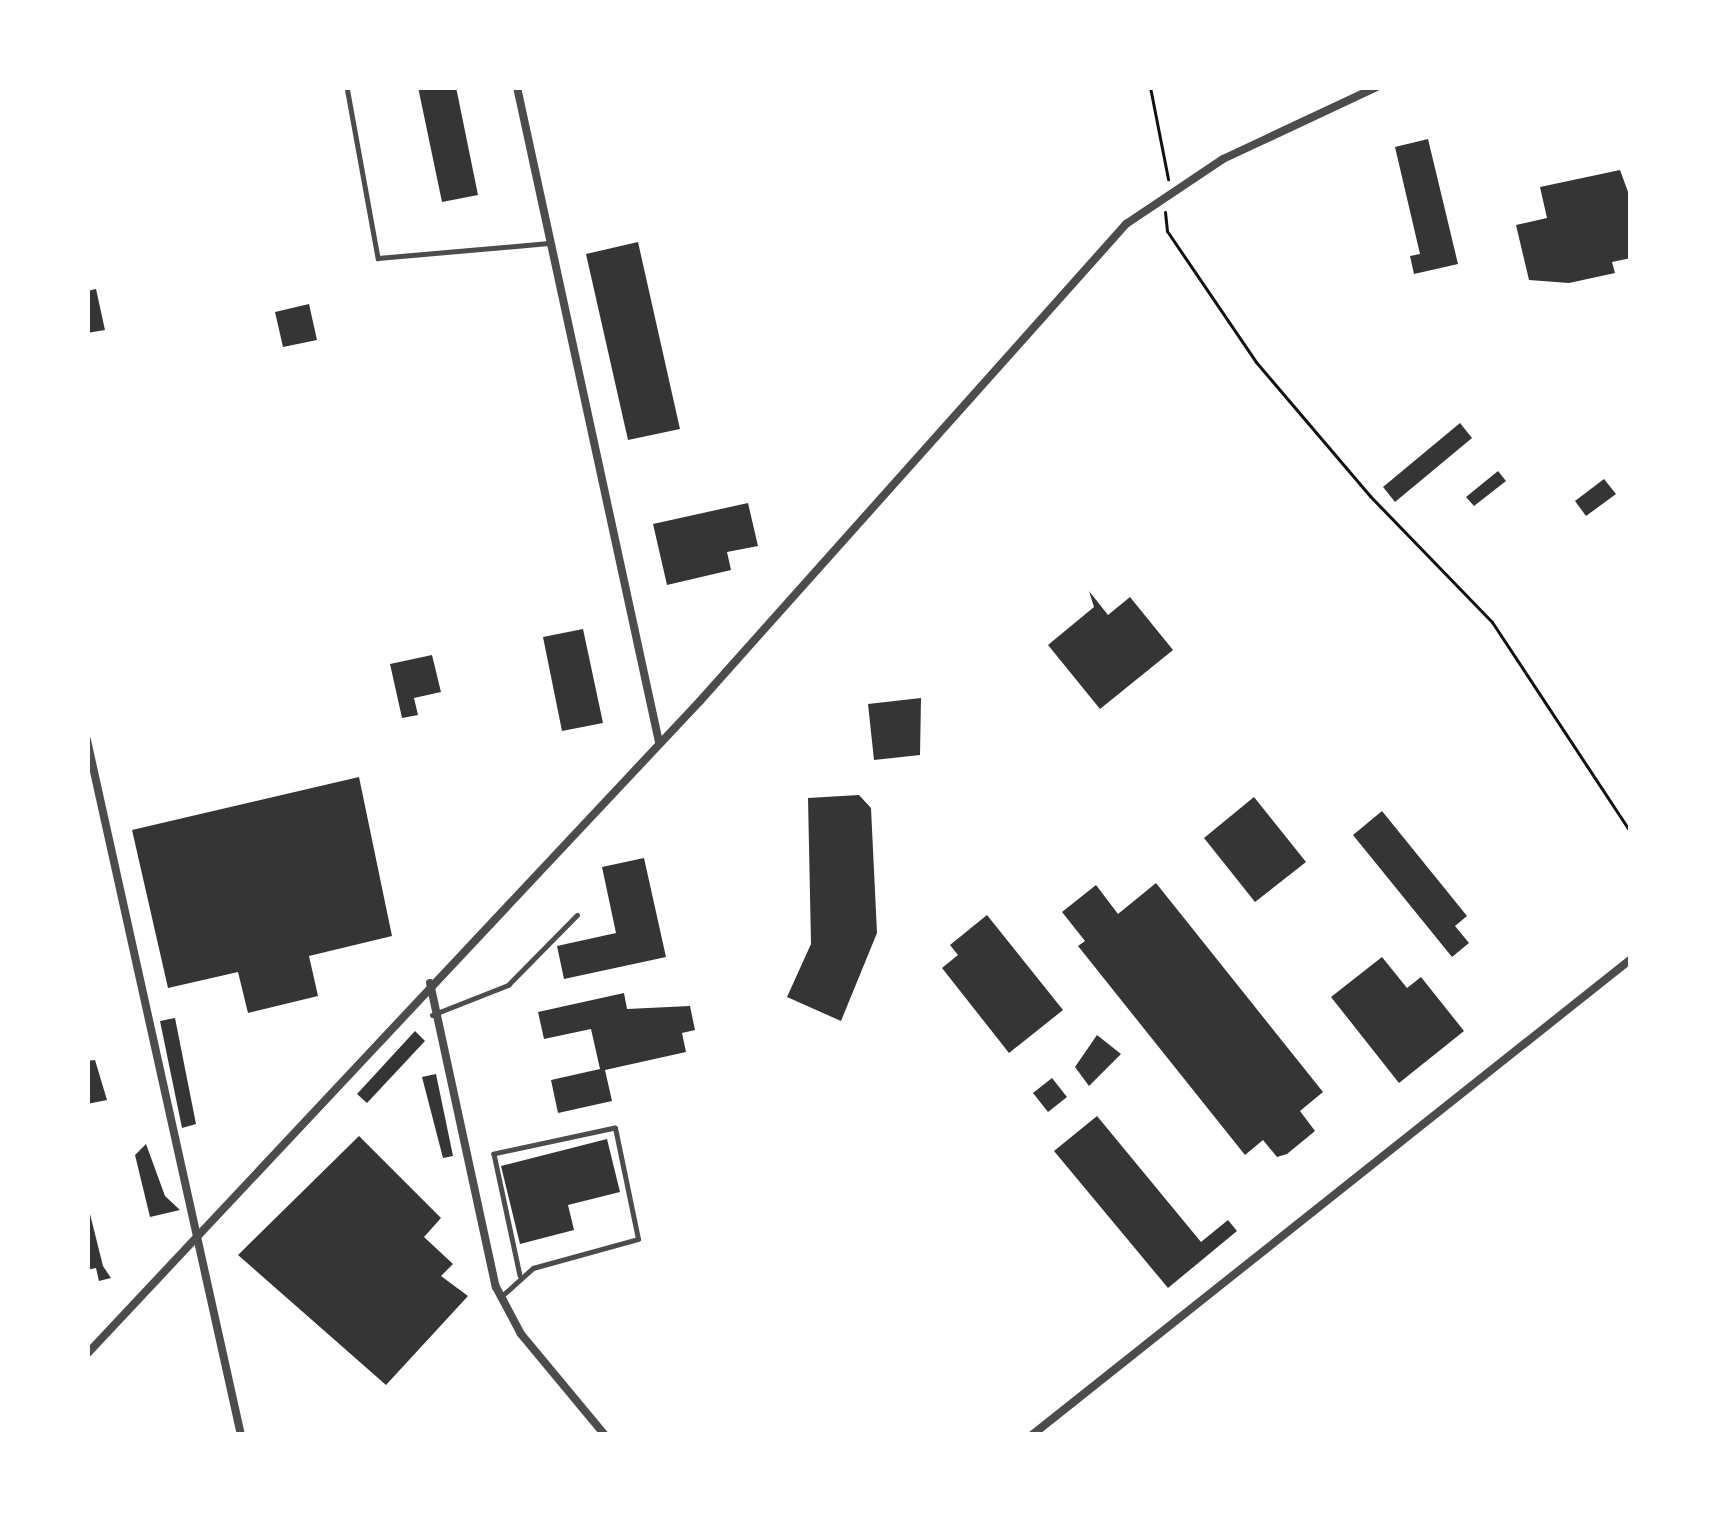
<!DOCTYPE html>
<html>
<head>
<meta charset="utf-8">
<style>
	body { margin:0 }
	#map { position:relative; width:1718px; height:1522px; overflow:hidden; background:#fff; font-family:Montserrat,sans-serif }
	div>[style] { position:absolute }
	.building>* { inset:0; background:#353535 }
	.path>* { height:3px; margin:-1.5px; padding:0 1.5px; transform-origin:1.5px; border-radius:1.5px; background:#111 }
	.service>* { height:4.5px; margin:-2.25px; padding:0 2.25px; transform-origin:2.25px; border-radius:2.25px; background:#4c4c4c }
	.minor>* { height:8px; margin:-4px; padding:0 4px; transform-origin:4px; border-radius:4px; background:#4c4c4c }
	span { translate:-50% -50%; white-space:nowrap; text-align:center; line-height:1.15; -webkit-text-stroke:10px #fff; paint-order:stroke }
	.frame { position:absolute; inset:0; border:90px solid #fff; pointer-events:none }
</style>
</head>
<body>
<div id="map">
	<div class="building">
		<div style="clip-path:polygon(418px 87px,456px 87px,478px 195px,442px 202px)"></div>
		<div style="clip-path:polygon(1428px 139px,1458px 264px,1414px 274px,1410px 256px,1420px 254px,1395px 147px)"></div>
		<div style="clip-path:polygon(1620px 170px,1631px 200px,1631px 258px,1612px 262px,1615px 273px,1569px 283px,1529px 280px,1516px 225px,1547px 218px,1540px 187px)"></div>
		<div style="clip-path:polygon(638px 242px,680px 429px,628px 440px,586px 254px)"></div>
		<div style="clip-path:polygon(96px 289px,105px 330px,87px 333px,87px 291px)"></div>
		<div style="clip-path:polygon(309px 304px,317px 340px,283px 347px,275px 312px)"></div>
		<div style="clip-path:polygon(1460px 423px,1472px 438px,1395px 502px,1383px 487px)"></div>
		<div style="clip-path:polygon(1498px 471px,1506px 481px,1474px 506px,1466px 497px)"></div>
		<div style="clip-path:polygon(1604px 479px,1616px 494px,1586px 516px,1575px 501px)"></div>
		<div style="clip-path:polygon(748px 503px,758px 546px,727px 552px,731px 570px,667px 585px,653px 524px)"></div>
		<div style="clip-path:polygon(1089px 591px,1108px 615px,1130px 597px,1173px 650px,1100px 709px,1048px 645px,1094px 607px)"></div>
		<div style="clip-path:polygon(583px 629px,603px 723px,562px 731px,543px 637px)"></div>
		<div style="clip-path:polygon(432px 655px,441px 692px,414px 698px,418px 715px,402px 718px,390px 664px)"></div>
		<div style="clip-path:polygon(921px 698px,920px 755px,874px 760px,868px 704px)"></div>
		<div style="clip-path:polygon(359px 777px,392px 936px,309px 956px,318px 996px,248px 1013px,238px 972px,168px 988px,132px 830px)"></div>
		<div style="clip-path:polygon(1254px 797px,1306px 862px,1255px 902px,1204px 838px)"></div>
		<div style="clip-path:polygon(808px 798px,859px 795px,871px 808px,877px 933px,841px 1021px,787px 997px,811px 944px)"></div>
		<div style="clip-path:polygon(1382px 811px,1467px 916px,1455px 926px,1469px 943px,1452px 957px,1353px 835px)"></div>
		<div style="clip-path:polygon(644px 858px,666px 957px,564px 979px,557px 946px,616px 933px,602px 867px)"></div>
		<div style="clip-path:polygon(1156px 883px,1323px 1092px,1300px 1111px,1315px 1131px,1287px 1154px,1277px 1157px,1263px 1140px,1245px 1155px,1078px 946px,1085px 941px,1062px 912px,1096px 885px,1118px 914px)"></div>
		<div style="clip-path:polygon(987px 915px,1063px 1010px,1009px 1053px,942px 968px,958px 955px,950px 945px)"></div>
		<div style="clip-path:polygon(1382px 957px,1407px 988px,1421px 977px,1464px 1031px,1399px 1083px,1331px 997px)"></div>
		<div style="clip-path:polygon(624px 993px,627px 1009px,690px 1006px,695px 1030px,682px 1033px,686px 1052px,605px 1070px,612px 1101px,558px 1113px,551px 1080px,600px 1069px,591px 1029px,544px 1039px,538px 1012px)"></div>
		<div style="clip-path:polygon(175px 1018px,196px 1124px,182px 1128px,160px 1021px)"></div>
		<div style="clip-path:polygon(415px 1031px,425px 1041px,367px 1103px,357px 1094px)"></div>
		<div style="clip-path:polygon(1097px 1035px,1121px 1054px,1089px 1086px,1075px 1067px)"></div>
		<div style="clip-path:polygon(95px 1060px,107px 1100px,87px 1104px,87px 1061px)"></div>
		<div style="clip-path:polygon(436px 1074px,453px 1156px,443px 1158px,422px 1077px)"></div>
		<div style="clip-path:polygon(1052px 1078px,1067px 1097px,1048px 1112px,1033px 1093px)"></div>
		<div style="clip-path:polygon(1097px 1116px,1201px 1242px,1228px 1220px,1237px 1231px,1168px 1288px,1054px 1151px)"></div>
		<div style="clip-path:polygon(359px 1136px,441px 1218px,424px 1237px,453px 1264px,441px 1276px,468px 1296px,386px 1385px,238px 1255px)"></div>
		<div style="clip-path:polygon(607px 1139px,620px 1192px,568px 1205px,574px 1230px,520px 1244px,501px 1166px)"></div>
		<div style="clip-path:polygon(146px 1144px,165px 1196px,180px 1210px,150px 1217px,135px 1155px)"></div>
		<div style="clip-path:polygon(87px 1202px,103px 1266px,111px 1278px,99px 1281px,96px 1268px,87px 1270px)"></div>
	</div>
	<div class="path">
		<div style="left:1150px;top:87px;width:94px;rotate:78.9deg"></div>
		<div style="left:1165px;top:212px;width:19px;rotate:84deg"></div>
		<div style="left:1167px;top:231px;width:158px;rotate:55.8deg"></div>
		<div style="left:1256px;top:362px;width:176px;rotate:49.6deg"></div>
		<div style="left:1370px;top:496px;width:175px;rotate:45.9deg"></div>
		<div style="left:1492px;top:622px;width:253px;rotate:56.6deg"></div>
	</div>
	<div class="service">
		<div style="left:347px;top:87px;width:174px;rotate:79.7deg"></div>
		<div style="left:378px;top:258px;width:171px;rotate:-5deg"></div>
		<div style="left:432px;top:1015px;width:82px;rotate:-21.5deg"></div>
		<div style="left:508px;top:985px;width:98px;rotate:-45.4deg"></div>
		<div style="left:503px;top:1295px;width:40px;rotate:-42deg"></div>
		<div style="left:533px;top:1268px;width:109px;rotate:-15.4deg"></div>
		<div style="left:638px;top:1239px;width:113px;rotate:-101.7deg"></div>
		<div style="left:615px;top:1128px;width:124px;rotate:167.9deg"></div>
		<div style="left:494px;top:1154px;width:124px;rotate:77.9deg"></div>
	</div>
	<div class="minor">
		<div style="left:517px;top:87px;width:670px;rotate:77.77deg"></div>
		<div style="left:87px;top:740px;width:712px;rotate:77.51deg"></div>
		<div style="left:430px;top:983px;width:311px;rotate:77.8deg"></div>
		<div style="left:496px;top:1287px;width:53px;rotate:62deg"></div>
		<div style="left:521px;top:1334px;width:131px;rotate:50.3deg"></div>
		<div style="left:87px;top:1354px;width:896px;rotate:-46.81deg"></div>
		<div style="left:700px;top:701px;width:640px;rotate:-48.23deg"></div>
		<div style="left:1126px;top:224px;width:117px;rotate:-33.8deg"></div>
		<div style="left:1223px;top:159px;width:170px;rotate:-25.1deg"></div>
		<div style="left:1032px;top:1435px;width:765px;rotate:-38.47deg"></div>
	</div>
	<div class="frame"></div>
</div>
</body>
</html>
